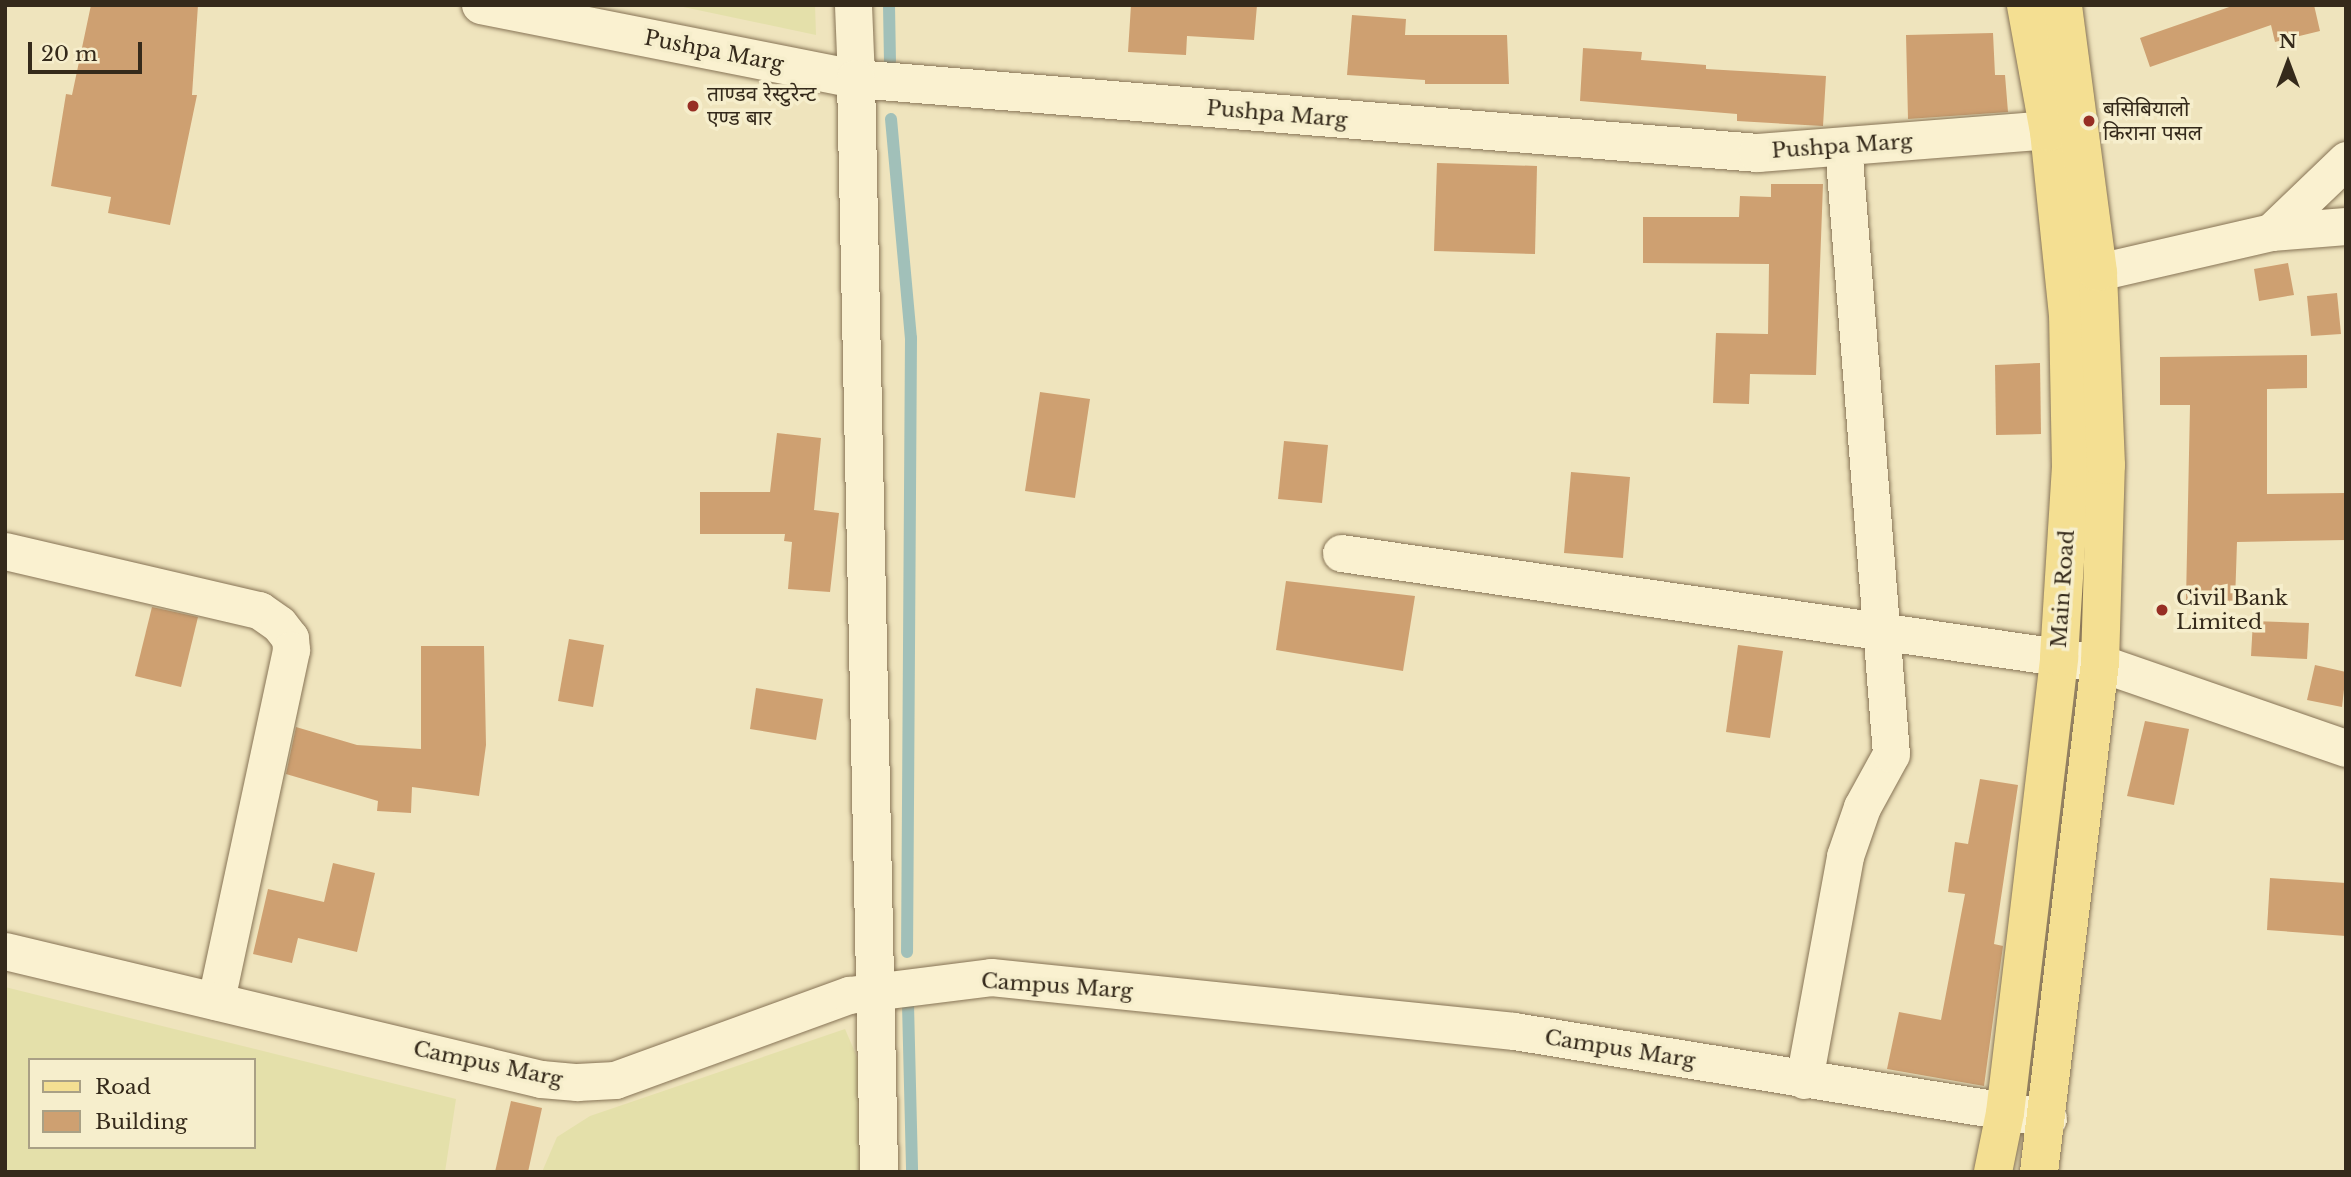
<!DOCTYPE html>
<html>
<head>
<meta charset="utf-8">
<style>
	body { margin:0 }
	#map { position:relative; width:2351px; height:1177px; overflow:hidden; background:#efe4bd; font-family:"Libre Baskerville","Noto Sans Devanagari",serif }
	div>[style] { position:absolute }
	.farmland>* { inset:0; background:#e4e0aa }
	.stream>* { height:12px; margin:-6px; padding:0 6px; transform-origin:6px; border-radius:6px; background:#a1c0b9 }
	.building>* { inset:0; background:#cea071 }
	.roads { filter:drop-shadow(0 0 2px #877456) drop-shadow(0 0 2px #877456) }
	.street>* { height:37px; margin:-18.5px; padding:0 18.5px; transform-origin:18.5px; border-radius:18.5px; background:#faf1d0 }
	.secondary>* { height:38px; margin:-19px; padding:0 19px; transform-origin:19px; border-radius:19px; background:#faf1d0 }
	.primary>* { height:38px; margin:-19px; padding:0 19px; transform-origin:19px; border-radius:19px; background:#f4df92 }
	.dots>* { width:19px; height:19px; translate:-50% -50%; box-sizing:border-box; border:4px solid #f6eecc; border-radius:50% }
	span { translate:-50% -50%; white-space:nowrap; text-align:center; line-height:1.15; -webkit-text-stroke:7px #f6eecc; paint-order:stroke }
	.street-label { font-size:21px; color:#352a1b }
	.poi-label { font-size:21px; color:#352a1b }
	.left { translate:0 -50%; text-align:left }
	.frame { position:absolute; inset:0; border:7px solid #352a1b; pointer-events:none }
	.legend { position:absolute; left:28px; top:1058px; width:228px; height:91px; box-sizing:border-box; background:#f6eecc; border:2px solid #a9a085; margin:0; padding:9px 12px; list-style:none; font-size:21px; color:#352a1b }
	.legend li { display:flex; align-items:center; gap:14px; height:35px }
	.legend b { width:35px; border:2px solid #a9a085 }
	.north { position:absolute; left:2253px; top:28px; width:70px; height:70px; -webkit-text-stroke:5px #f6eecc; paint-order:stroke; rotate:0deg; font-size:19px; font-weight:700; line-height:28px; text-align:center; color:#352a1b }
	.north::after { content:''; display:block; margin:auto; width:24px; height:32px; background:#352a1b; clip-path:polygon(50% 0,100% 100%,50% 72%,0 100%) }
	.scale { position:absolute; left:28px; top:42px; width:114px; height:32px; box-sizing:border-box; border:4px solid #352a1b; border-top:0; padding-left:9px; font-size:21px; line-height:24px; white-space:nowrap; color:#352a1b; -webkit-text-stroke:5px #f6eecc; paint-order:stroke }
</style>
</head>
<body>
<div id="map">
	<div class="farmland">
		<div style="clip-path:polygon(674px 5px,815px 5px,816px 35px)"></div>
		<div style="clip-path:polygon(evenodd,5px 987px,456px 1099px,445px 1172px,5px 1172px,5px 987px,30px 1060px,254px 1060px,254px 1147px,30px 1147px,30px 1060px)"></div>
		<div style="clip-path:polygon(845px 1029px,860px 1064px,861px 1172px,542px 1172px,557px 1137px,590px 1116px)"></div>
	</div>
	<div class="stream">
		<div style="left:889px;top:5px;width:56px;rotate:89deg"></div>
		<div style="left:891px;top:119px;width:220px;rotate:84.8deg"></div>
		<div style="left:911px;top:338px;width:614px;rotate:90.37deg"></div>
		<div style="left:908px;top:1004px;width:168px;rotate:88.6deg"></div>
	</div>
	<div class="building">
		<div style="clip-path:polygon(91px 5px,198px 5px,192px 95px,197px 95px,170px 225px,108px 213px,111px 197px,51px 186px,66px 94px,72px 95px)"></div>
		<div style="clip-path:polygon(1131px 5px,1257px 5px,1254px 40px,1187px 36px,1186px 55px,1128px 52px)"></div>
		<div style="clip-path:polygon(2235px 5px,2314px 5px,2320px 31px,2275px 42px,2271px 25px,2150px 67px,2140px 38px)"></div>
		<div style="clip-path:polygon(1352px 15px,1406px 19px,1405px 35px,1507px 35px,1509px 84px,1425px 84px,1425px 80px,1347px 75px)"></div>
		<div style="clip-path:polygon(1993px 33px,1995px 75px,2005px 75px,2008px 112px,1908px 119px,1906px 35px)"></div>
		<div style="clip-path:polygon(1583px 48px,1642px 52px,1641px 60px,1706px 65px,1706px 69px,1826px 76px,1823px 126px,1737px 121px,1737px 114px,1580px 101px)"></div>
		<div style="clip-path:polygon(1437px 163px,1537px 166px,1535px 254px,1434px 251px)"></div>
		<div style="clip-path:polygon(1771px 184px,1823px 184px,1816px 375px,1750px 374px,1749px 404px,1713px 403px,1716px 333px,1768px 334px,1769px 264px,1643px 263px,1643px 217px,1739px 217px,1740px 196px,1771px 197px)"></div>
		<div style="clip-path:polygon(2288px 263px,2294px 295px,2259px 301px,2254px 269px)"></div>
		<div style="clip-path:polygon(2337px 293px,2341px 334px,2311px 336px,2307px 296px)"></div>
		<div style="clip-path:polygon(2307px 355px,2307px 388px,2267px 389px,2267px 494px,2346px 493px,2346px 540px,2237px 542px,2235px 602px,2186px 600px,2190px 405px,2160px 405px,2160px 357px)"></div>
		<div style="clip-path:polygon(2040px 363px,2041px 434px,1996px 435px,1995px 365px)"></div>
		<div style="clip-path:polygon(1040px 392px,1090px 399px,1075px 498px,1025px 491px)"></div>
		<div style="clip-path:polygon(777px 433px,821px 438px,814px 510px,839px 513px,830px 592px,788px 589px,792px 542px,784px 541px,785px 534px,700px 534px,700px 492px,770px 492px)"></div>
		<div style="clip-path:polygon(1284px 441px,1328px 445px,1322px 503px,1278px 499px)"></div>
		<div style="clip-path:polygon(1571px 472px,1630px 477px,1623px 558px,1564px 553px)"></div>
		<div style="clip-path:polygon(1286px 581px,1415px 596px,1403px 671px,1276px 650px)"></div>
		<div style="clip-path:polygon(152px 607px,198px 617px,181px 687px,135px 676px)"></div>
		<div style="clip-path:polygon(2253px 621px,2309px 623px,2307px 659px,2251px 656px)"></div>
		<div style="clip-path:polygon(569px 639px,604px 645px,593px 707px,558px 701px)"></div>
		<div style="clip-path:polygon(1738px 645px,1783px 651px,1770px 738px,1726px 732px)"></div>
		<div style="clip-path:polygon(421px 646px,484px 646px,486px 745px,479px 796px,412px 787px,411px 813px,377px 811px,378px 801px,286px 774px,296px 727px,357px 745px,421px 749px)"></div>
		<div style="clip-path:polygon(2315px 665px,2346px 672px,2342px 707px,2307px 700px)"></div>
		<div style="clip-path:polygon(756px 688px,823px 699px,816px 740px,750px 729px)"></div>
		<div style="clip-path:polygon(2145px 721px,2189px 729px,2174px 805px,2127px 796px)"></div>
		<div style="clip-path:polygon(1980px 779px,2018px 785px,1994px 944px,2003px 946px,1984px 1086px,1887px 1069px,1899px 1012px,1941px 1020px,1965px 894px,1948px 892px,1955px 842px,1968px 844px)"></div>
		<div style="clip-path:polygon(333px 863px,375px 873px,357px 952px,298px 938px,292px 963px,253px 954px,268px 889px,324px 902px)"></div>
		<div style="clip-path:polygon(2270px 878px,2346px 883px,2346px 936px,2267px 930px)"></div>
		<div style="clip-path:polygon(511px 1101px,542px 1108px,528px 1172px,495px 1172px)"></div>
	</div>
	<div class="roads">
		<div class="street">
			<div style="left:853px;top:5px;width:74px;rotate:87.7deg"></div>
			<div style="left:2271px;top:232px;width:75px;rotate:-4.6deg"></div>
			<div style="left:2098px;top:272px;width:178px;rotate:-13deg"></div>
			<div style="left:2271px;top:232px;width:104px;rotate:-43.8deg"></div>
			<div style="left:5px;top:551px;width:261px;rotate:13.1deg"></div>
			<div style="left:259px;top:610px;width:24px;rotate:35deg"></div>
			<div style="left:279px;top:624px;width:18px;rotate:52deg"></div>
			<div style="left:290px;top:638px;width:12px;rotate:85deg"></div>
			<div style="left:291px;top:650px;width:359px;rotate:102.1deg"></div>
			<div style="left:1341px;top:553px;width:767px;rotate:8.25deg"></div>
			<div style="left:2100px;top:663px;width:260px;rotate:19.1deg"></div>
			<div style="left:5px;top:951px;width:551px;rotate:13.43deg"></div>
			<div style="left:541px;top:1079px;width:36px;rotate:5deg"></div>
			<div style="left:577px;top:1082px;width:38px;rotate:-3deg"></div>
			<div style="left:615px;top:1080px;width:249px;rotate:-20deg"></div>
			<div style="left:849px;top:995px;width:143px;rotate:-7.2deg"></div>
			<div style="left:991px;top:977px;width:526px;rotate:5.89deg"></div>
			<div style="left:1514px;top:1031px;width:541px;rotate:9.25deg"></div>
			<div style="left:1804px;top:1080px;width:228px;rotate:-79.6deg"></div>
			<div style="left:1845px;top:856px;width:52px;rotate:-70.9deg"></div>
			<div style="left:1862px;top:807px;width:60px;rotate:-61.3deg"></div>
			<div style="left:1891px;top:754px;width:610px;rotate:-94.51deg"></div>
		</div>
		<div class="secondary">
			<div style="left:481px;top:5px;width:382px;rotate:11.2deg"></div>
			<div style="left:856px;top:79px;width:905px;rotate:4.69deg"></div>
			<div style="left:1758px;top:153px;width:322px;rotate:-4.5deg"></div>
			<div style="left:856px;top:79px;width:1093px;rotate:88.79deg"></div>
		</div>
		<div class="primary">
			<div style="left:1993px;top:1172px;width:60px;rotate:-78.5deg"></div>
			<div style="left:2005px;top:1113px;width:459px;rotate:-83.2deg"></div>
			<div style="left:2059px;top:657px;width:189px;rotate:-86.4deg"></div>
			<div style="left:2071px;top:468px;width:153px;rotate:-91.1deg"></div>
			<div style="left:2068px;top:315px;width:184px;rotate:-95.9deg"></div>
			<div style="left:2049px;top:132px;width:129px;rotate:-100.3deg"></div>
			<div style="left:2039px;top:1172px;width:513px;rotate:-83.17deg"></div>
			<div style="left:2100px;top:663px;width:198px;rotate:-88.3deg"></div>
			<div style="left:2106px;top:465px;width:193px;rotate:-92.4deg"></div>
			<div style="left:2098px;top:272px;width:269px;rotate:-97.5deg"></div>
		</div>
	</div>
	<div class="dots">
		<div style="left:693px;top:106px;background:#972e24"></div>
		<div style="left:2089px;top:121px;background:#972e24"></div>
		<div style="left:2162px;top:610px;background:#972e24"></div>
	</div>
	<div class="street-label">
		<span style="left:714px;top:51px;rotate:11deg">Pushpa Marg</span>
		<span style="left:1277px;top:114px;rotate:5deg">Pushpa Marg</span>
		<span style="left:1842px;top:146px;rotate:-4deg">Pushpa Marg</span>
		<span style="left:2063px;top:589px;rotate:-86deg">Main Road</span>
		<span style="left:1057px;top:986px;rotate:4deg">Campus Marg</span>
		<span style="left:1620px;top:1049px;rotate:9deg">Campus Marg</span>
		<span style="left:488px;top:1064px;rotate:12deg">Campus Marg</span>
	</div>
	<div class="poi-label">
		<span class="left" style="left:707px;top:106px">ताण्डव रेस्टुरेन्ट<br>एण्ड बार</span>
		<span class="left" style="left:2103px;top:121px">बसिबियालो<br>किराना पसल</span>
		<span class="left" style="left:2176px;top:610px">Civil Bank<br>Limited</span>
	</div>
	<div class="frame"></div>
	<ul class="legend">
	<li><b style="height:9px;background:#f4df92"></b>Road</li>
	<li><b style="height:19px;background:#cea071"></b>Building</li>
	</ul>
	<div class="north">N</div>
	<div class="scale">20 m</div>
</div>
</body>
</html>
